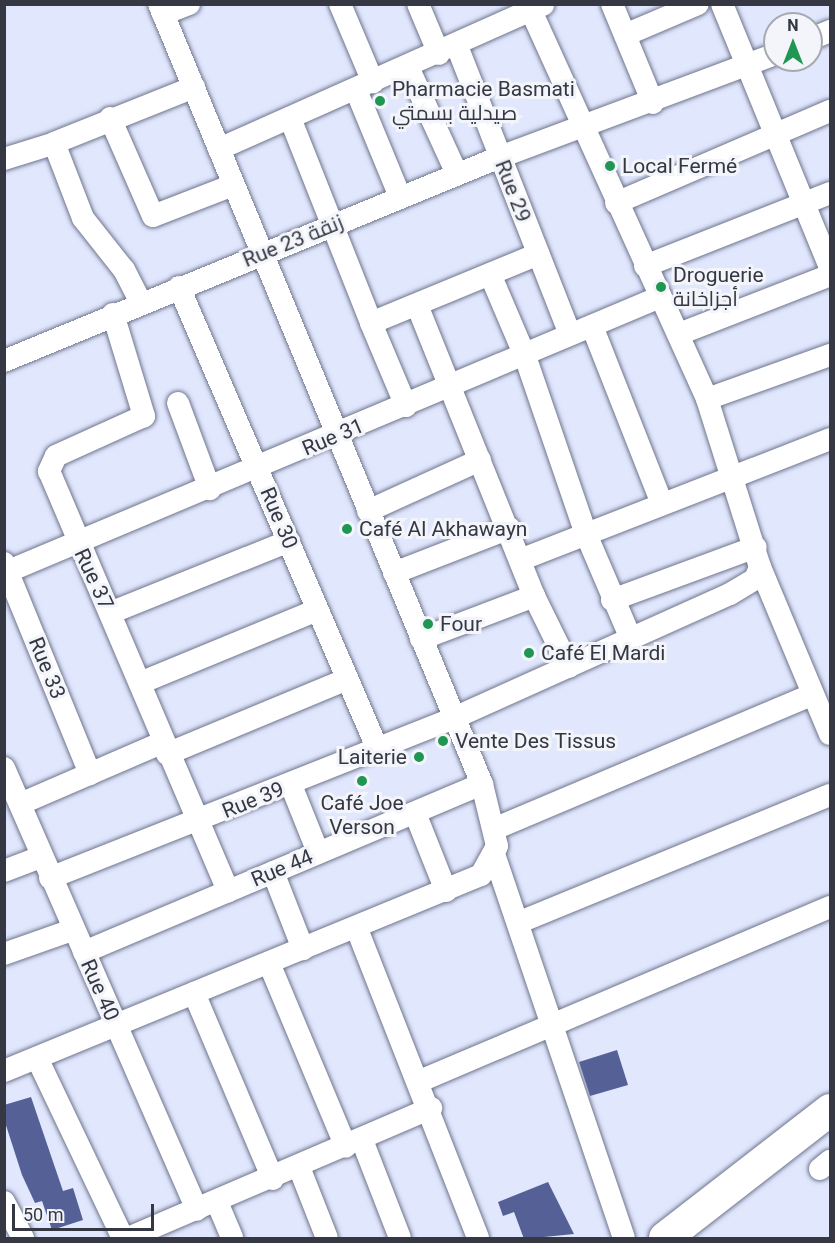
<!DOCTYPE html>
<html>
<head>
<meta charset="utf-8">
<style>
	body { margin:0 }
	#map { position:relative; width:835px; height:1243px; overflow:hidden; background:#e1e7fd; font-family:Roboto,Cairo,sans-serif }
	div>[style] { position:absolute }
	.building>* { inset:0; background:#556196 }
	.roads { filter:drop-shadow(0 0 2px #6e758d) drop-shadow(0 0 2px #6e758d) }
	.street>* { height:22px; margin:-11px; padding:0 11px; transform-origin:11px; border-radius:11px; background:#fff }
	.secondary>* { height:32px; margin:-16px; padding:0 16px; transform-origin:16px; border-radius:16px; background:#fff }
	.dots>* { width:16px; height:16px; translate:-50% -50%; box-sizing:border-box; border:3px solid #f3f5fa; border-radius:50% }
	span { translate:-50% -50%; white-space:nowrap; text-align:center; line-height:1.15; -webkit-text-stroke:6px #f3f5fa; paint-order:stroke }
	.poi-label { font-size:21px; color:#353843 }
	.left { translate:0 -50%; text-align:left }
	.right { translate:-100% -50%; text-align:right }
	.street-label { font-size:21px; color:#353843 }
	.frame { position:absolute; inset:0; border:6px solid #353843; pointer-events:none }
	.north { position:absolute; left:763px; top:12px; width:60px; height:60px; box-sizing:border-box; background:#f3f5fa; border:2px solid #a7a9b1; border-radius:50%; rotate:0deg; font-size:16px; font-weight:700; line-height:24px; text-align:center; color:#353843 }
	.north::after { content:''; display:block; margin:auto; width:21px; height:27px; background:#1f9753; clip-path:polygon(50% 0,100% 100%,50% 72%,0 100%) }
	.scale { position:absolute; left:12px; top:1204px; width:142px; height:27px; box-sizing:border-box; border:3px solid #353843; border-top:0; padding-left:8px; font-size:18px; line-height:21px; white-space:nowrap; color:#353843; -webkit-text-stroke:4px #f3f5fa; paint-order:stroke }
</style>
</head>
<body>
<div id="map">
	<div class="building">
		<div style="clip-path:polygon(617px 1050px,628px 1085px,590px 1096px,579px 1062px)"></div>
		<div style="clip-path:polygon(31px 1097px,63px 1191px,73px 1188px,83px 1220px,52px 1230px,42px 1201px,35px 1203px,22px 1175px,4px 1119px,4px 1105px)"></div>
		<div style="clip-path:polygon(548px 1182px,574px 1234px,524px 1239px,514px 1212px,503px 1216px,498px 1202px)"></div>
	</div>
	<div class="roads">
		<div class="street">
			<div style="left:340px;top:4px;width:85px;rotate:67.1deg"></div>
			<div style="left:418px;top:4px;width:54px;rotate:67.2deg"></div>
			<div style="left:528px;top:4px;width:434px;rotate:65.6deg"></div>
			<div style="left:707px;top:399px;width:176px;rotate:72.5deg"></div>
			<div style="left:760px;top:567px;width:181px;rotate:67.3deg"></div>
			<div style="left:612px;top:4px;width:107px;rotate:67.5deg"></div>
			<div style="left:722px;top:4px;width:284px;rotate:67.7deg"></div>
			<div style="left:163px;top:14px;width:28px;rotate:-21deg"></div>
			<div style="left:625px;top:35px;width:79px;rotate:-23deg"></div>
			<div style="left:811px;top:39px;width:21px;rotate:-23deg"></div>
			<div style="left:457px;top:46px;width:310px;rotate:68.6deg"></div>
			<div style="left:408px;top:67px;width:118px;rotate:65.4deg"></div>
			<div style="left:356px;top:90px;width:116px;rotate:67.6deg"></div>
			<div style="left:110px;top:118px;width:107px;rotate:66.3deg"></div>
			<div style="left:153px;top:216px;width:86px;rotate:-21.2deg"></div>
			<div style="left:290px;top:118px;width:220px;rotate:68.4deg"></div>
			<div style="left:219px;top:149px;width:355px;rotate:-24deg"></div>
			<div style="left:4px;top:159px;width:53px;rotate:-17.4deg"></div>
			<div style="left:616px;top:203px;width:233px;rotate:-23.3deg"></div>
			<div style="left:645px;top:266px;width:199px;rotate:-21.5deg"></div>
			<div style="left:490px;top:274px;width:89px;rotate:66.9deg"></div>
			<div style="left:525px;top:356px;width:188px;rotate:71.1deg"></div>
			<div style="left:586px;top:534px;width:114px;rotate:66.8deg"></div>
			<div style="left:179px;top:287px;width:504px;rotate:66.74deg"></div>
			<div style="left:141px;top:303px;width:37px;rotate:-117deg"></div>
			<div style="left:124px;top:270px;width:66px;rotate:-128.3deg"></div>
			<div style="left:83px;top:218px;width:80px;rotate:-111.1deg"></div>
			<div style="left:54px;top:143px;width:151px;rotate:-21.8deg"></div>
			<div style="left:417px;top:305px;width:314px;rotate:68.1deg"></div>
			<div style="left:534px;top:596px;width:79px;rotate:63.8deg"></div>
			<div style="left:113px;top:314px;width:107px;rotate:73.1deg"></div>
			<div style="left:144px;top:416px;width:97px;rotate:155.6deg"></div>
			<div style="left:56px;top:456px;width:17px;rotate:115deg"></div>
			<div style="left:49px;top:471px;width:457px;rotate:66.9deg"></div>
			<div style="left:592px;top:326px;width:191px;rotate:68.5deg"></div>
			<div style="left:679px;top:334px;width:162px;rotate:-21.3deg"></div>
			<div style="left:4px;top:361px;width:536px;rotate:-22.36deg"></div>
			<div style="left:500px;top:157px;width:294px;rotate:-20.5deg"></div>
			<div style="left:707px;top:399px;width:131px;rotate:-19.7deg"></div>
			<div style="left:178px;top:403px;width:92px;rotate:69.6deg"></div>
			<div style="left:406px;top:406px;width:90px;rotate:-112.9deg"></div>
			<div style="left:371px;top:323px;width:181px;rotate:-22.4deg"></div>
			<div style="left:368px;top:511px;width:123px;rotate:-24.5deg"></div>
			<div style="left:520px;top:560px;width:333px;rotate:-21.3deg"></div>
			<div style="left:4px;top:563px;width:228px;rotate:67.8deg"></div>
			<div style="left:4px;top:573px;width:712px;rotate:-22.82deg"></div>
			<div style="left:394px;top:573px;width:124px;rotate:-21.2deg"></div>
			<div style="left:612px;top:600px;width:153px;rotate:-20.2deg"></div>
			<div style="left:110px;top:613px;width:193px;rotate:-21.9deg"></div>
			<div style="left:421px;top:639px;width:121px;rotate:-20.8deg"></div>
			<div style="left:140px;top:683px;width:191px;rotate:-22.4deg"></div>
			<div style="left:167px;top:754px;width:195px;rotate:-22.6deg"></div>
			<div style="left:4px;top:768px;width:482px;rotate:66.4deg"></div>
			<div style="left:291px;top:785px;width:72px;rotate:68.1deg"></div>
			<div style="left:20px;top:804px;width:156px;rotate:-23.4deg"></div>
			<div style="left:415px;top:813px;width:84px;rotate:68.3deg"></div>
			<div style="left:494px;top:829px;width:346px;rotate:-22.9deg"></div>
			<div style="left:495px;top:857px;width:402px;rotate:71.3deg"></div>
			<div style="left:4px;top:871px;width:40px;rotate:-21deg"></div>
			<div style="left:273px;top:872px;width:83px;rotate:68.7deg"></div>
			<div style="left:50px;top:878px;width:435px;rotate:-21.6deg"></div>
			<div style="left:454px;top:718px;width:303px;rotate:-24.2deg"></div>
			<div style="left:730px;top:594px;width:29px;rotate:-31deg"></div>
			<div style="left:755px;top:579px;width:13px;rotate:-67deg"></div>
			<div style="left:520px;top:922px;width:335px;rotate:-22.3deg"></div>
			<div style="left:357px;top:929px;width:332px;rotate:68.6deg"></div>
			<div style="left:84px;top:952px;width:432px;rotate:-22.9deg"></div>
			<div style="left:4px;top:954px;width:72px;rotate:-19.4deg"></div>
			<div style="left:269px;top:963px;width:199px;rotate:67.3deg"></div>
			<div style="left:194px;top:993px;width:202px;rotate:67deg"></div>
			<div style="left:37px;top:1058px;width:199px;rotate:64.5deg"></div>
			<div style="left:4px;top:1071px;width:516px;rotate:-22.34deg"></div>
			<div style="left:481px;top:875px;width:33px;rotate:-61deg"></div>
			<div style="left:497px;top:846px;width:64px;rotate:-103.6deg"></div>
			<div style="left:482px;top:784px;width:844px;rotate:-112.49deg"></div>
			<div style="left:420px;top:1081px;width:445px;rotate:-23deg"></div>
			<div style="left:362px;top:1140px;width:105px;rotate:68.8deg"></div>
			<div style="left:299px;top:1167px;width:76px;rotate:68.5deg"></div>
			<div style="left:820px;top:1169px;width:13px;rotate:-39deg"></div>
			<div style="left:4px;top:1202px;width:41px;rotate:62.2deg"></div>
			<div style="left:217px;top:1202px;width:39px;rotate:67deg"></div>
			<div style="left:128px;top:1238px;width:330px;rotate:-23.2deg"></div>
		</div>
		<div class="secondary">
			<div style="left:665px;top:1238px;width:209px;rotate:-37.8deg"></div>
		</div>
	</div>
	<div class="dots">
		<div style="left:380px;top:101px;background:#1f9753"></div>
		<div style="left:610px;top:166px;background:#1f9753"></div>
		<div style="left:661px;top:287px;background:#1f9753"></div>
		<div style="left:347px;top:529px;background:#1f9753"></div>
		<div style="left:428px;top:624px;background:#1f9753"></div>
		<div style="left:529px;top:653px;background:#1f9753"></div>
		<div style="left:443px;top:741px;background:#1f9753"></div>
		<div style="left:419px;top:757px;background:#1f9753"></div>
		<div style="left:362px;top:781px;background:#1f9753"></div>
	</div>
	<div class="poi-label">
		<span class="left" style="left:392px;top:101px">Pharmacie Basmati<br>صيدلية بسمتي</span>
		<span class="left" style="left:622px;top:166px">Local Fermé</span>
		<span class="left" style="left:673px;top:287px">Droguerie<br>أجزاخانة</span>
		<span class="left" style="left:359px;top:529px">Café Al Akhawayn</span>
		<span class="left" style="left:440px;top:624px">Four</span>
		<span class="left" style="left:541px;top:653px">Café El Mardi</span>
		<span class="left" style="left:455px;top:741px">Vente Des Tissus</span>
		<span class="right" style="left:407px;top:757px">Laiterie</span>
		<span style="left:362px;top:815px">Café Joe<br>Verson</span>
	</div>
	<div class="street-label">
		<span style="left:513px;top:191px;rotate:69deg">Rue 29</span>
		<span style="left:293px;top:241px;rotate:-22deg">Rue 23 زنقة</span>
		<span style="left:333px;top:437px;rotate:-23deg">Rue 31</span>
		<span style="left:279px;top:518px;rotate:67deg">Rue 30</span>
		<span style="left:94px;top:579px;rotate:65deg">Rue 37</span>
		<span style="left:47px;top:668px;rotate:68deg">Rue 33</span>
		<span style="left:253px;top:800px;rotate:-22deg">Rue 39</span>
		<span style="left:282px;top:868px;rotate:-23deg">Rue 44</span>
		<span style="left:100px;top:990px;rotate:66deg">Rue 40</span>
	</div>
	<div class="frame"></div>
	<div class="north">N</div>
	<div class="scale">50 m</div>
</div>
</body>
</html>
